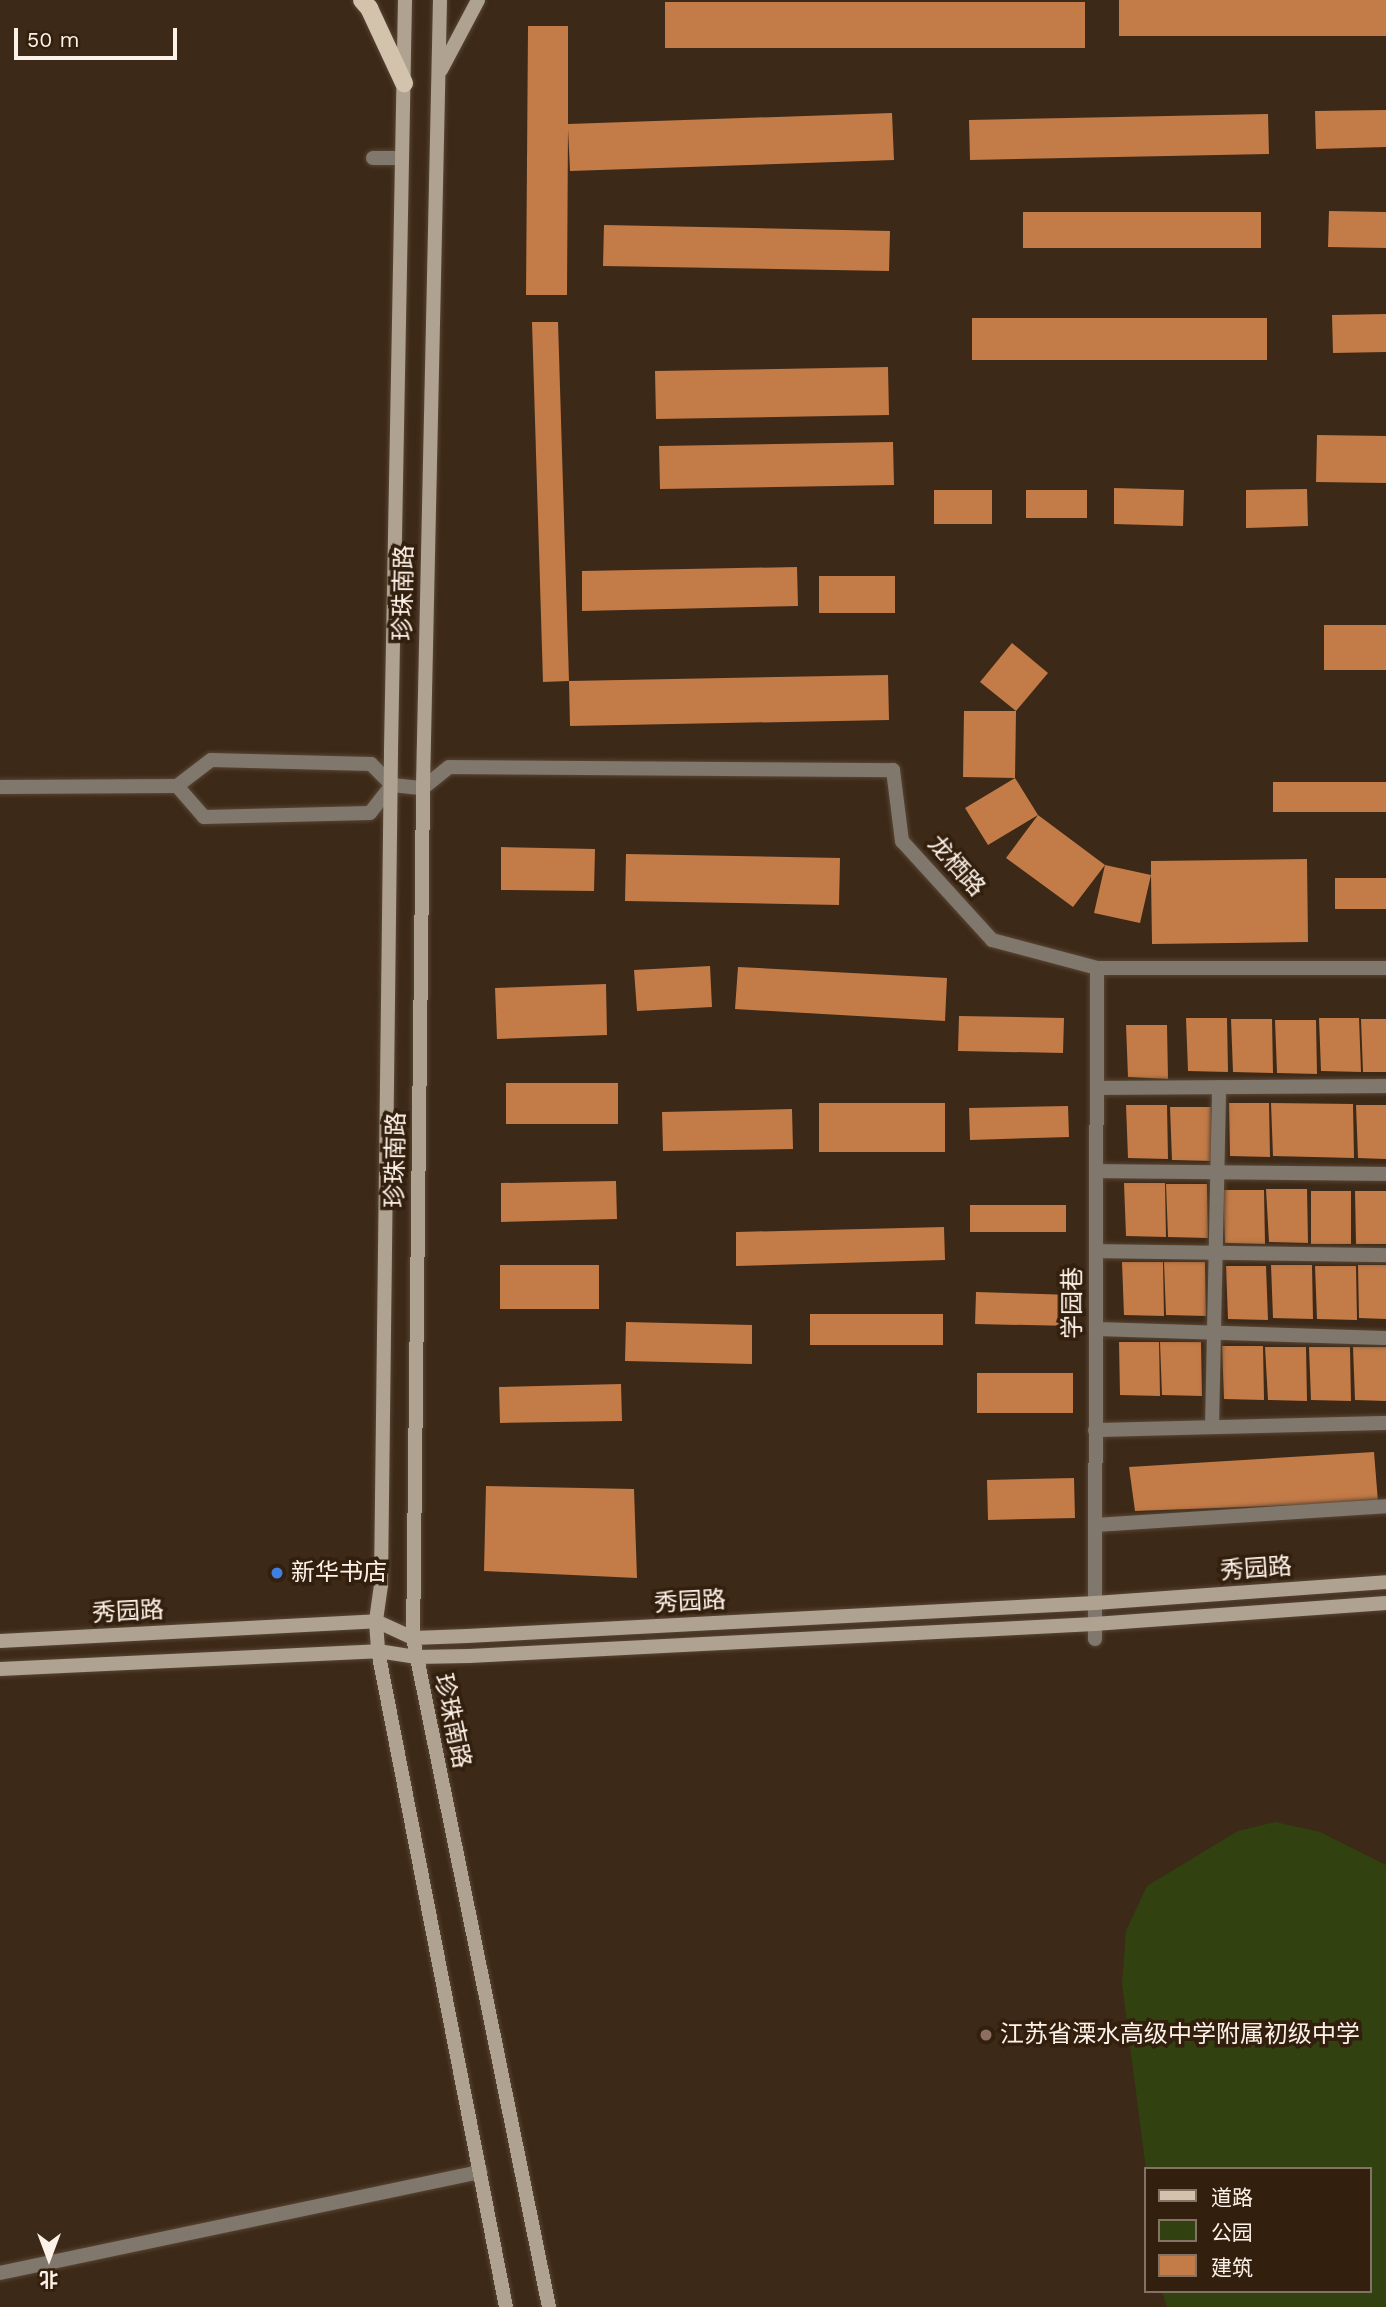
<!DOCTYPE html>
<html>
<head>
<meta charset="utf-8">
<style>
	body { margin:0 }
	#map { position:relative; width:1386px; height:2307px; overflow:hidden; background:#3d2917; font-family:"Work Sans","Noto Sans SC",sans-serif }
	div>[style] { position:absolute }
	.green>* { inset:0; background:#314210 }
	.building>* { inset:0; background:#c37b47 }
	.roads { filter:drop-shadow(0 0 2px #584534) drop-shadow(0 0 2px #584534) }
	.street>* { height:14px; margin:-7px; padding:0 7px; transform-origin:7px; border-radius:7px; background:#80786d }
	.secondary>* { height:14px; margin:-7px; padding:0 7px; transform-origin:7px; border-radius:7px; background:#afa291 }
	.primary>* { height:18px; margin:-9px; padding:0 9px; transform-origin:9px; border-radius:9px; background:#d3c2ac }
	.dots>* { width:19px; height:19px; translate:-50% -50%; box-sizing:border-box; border:4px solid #331f0d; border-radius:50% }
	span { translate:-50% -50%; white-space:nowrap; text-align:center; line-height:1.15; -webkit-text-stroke:7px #331f0d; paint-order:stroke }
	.street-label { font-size:24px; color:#fdf2e9 }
	.poi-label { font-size:24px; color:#fdf2e9 }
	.left { translate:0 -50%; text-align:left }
	.legend { position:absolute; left:1144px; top:2167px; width:228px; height:126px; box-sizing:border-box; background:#331f0d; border:2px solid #847365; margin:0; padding:9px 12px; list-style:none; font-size:21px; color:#fdf2e9 }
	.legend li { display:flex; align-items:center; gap:14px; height:35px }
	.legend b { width:35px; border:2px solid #847365 }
	.north { position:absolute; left:14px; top:2223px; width:70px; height:70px; -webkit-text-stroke:5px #331f0d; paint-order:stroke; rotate:180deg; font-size:19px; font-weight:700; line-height:28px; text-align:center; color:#fdf2e9 }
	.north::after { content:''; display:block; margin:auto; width:24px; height:32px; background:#fdf2e9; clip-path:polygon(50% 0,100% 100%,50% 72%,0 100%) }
	.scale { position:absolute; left:14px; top:28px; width:163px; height:32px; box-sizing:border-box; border:4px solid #fdf2e9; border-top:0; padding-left:9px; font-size:21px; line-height:24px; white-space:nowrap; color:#fdf2e9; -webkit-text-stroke:5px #331f0d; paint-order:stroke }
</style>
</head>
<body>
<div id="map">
	<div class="green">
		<div style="clip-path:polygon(1275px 1822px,1320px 1832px,1386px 1865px,1386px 2307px,1167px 2307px,1162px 2291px,1370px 2291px,1370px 2169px,1146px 2169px,1122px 1984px,1126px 1931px,1147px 1886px,1238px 1831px)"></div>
	</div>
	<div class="building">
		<div style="clip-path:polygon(1119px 0,1386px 0,1386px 36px,1119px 36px)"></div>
		<div style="clip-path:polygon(665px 2px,1085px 2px,1085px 48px,665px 48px)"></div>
		<div style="clip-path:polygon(528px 26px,568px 26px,568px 124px,892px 113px,894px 160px,570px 171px,568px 129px,567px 295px,526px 295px)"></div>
		<div style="clip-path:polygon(1386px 110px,1386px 147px,1316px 149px,1315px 111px)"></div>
		<div style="clip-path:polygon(1268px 114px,1269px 154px,970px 160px,969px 120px)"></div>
		<div style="clip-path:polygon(1329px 211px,1386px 212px,1386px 248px,1328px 247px)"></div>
		<div style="clip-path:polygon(1023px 212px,1261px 212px,1261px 248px,1023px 248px)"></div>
		<div style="clip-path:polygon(604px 225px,890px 231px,889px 271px,603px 266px)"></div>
		<div style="clip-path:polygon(1386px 314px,1386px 352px,1333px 353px,1332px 315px)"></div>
		<div style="clip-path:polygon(972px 318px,1267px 318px,1267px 360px,972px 360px)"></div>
		<div style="clip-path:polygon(532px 322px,558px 322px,569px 681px,543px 682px)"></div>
		<div style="clip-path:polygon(888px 367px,889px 415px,656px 419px,655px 371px)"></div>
		<div style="clip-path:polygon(1317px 435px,1386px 436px,1386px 483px,1316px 482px)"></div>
		<div style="clip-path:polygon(893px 442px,894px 485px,660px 489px,659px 446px)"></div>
		<div style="clip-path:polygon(1114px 488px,1184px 490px,1183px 526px,1114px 524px)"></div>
		<div style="clip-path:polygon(1307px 489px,1308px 526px,1246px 528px,1246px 490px)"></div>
		<div style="clip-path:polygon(934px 490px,992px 490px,992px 524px,934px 524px)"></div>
		<div style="clip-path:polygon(1026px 490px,1087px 490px,1087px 518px,1026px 518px)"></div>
		<div style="clip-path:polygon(797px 567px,798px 606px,582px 611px,582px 571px)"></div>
		<div style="clip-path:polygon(819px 576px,895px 576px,895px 613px,819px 613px)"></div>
		<div style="clip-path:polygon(1324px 625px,1386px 625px,1386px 670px,1324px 670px)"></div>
		<div style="clip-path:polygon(1012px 643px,1048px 673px,1016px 711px,980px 682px)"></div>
		<div style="clip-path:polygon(888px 675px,889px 720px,570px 726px,569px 681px)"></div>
		<div style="clip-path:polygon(964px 711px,1016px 711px,1015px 778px,963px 777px)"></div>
		<div style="clip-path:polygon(1015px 778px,1038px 815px,1105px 865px,1151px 875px,1151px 861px,1307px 859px,1308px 942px,1152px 944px,1151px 875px,1140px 923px,1094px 913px,1105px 865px,1073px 907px,1006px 858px,1038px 815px,988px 845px,965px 808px)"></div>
		<div style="clip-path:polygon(1273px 782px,1386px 782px,1386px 812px,1273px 812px)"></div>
		<div style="clip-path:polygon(501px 847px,595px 849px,594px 891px,501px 890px)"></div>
		<div style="clip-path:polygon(626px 854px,840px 858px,839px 905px,625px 901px)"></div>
		<div style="clip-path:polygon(1335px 878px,1386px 878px,1386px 909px,1335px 909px)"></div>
		<div style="clip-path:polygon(710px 966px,712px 1007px,637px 1011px,634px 970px)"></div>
		<div style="clip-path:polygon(738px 967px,947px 978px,945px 1021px,735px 1009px)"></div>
		<div style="clip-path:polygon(606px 984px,607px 1035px,497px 1039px,495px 988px)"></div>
		<div style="clip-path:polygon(959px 1016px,1064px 1018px,1063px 1053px,958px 1051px)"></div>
		<div style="clip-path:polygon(1186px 1018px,1227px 1018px,1228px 1072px,1188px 1071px)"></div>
		<div style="clip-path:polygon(1319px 1018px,1359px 1018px,1361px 1072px,1321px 1071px)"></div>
		<div style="clip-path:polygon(1231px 1019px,1272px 1019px,1273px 1073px,1233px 1072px)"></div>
		<div style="clip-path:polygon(1361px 1019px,1386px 1019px,1386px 1072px,1363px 1072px)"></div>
		<div style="clip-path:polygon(1275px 1020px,1316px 1020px,1317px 1074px,1277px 1073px)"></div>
		<div style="clip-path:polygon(1126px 1025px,1167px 1025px,1168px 1079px,1128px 1077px)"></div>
		<div style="clip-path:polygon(506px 1083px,618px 1083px,618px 1124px,506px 1124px)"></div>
		<div style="clip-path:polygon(819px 1103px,945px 1103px,945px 1152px,819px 1152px)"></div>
		<div style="clip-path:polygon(1229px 1103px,1269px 1103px,1270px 1157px,1230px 1156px)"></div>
		<div style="clip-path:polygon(1271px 1103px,1353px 1104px,1354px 1158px,1273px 1156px)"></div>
		<div style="clip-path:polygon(1126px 1105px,1167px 1105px,1168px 1159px,1128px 1158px)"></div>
		<div style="clip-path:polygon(1356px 1105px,1386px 1105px,1386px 1159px,1358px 1158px)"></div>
		<div style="clip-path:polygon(1068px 1106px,1069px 1137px,970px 1140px,969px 1108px)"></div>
		<div style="clip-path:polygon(1170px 1107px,1211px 1107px,1212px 1161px,1172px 1160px)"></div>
		<div style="clip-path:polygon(792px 1109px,793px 1149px,663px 1151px,662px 1112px)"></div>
		<div style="clip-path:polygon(616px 1181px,617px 1219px,501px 1222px,501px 1183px)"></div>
		<div style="clip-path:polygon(1124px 1183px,1165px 1183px,1166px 1237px,1126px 1236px)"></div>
		<div style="clip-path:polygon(1166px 1184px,1207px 1184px,1208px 1238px,1168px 1237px)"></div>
		<div style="clip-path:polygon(1266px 1189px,1307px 1189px,1308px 1243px,1269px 1242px)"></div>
		<div style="clip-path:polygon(1223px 1190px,1264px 1190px,1265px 1244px,1225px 1243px)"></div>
		<div style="clip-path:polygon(1311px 1191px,1351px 1191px,1351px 1244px,1311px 1244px)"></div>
		<div style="clip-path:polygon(1355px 1191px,1386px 1191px,1386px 1244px,1356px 1244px)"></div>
		<div style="clip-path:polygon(970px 1205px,1066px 1205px,1066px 1232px,970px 1232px)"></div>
		<div style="clip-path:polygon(944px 1227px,945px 1260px,736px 1266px,736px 1232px)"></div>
		<div style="clip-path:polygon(1122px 1262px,1163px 1262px,1164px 1316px,1124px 1315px)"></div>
		<div style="clip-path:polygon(1164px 1262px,1205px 1262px,1206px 1316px,1166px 1315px)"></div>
		<div style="clip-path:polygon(500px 1265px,599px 1265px,599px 1309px,500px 1309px)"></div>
		<div style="clip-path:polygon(1271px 1265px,1312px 1265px,1313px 1319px,1273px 1318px)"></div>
		<div style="clip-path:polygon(1358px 1265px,1386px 1265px,1386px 1319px,1359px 1318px)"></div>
		<div style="clip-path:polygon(1226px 1266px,1266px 1266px,1268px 1320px,1228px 1319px)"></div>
		<div style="clip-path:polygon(1315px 1266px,1356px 1266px,1357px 1320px,1317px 1319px)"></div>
		<div style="clip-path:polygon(976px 1292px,1074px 1295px,1073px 1326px,975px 1324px)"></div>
		<div style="clip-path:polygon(810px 1314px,943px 1314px,943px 1345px,810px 1345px)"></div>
		<div style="clip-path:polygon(626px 1322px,752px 1325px,752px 1364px,625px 1361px)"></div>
		<div style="clip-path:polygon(1119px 1342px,1159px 1342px,1160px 1396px,1120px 1395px)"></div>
		<div style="clip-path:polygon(1160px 1342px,1201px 1342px,1202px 1396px,1162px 1395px)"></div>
		<div style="clip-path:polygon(1222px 1346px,1263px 1346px,1264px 1400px,1224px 1399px)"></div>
		<div style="clip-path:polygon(1265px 1347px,1306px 1347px,1307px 1401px,1268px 1400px)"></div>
		<div style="clip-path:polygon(1309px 1347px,1350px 1347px,1351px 1401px,1311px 1400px)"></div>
		<div style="clip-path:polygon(1353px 1347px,1386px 1347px,1386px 1401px,1355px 1400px)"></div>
		<div style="clip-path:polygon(977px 1373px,1073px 1373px,1073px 1413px,977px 1413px)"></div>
		<div style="clip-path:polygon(621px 1384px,622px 1421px,500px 1423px,499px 1387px)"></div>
		<div style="clip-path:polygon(1374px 1452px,1378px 1502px,1135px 1511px,1129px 1467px)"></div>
		<div style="clip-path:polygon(1074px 1478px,1075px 1518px,988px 1520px,987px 1480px)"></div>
		<div style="clip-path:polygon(486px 1486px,634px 1489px,637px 1578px,484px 1571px)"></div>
	</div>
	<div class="roads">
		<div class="street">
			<div style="left:373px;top:158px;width:29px"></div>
			<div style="left:177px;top:786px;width:43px;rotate:-37.4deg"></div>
			<div style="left:211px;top:760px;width:160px;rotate:1.4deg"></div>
			<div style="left:371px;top:764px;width:30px;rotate:45deg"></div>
			<div style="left:392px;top:785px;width:31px;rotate:6deg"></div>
			<div style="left:423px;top:788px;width:33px;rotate:-39deg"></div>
			<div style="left:449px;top:767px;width:444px;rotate:0.4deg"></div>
			<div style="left:893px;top:770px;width:72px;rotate:82.8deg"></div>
			<div style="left:902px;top:841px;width:134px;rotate:47.7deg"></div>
			<div style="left:992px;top:940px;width:109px;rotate:14.9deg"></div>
			<div style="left:1097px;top:968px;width:289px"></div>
			<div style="left:0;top:787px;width:177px;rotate:-0.3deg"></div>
			<div style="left:177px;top:786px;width:41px;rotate:48.9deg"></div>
			<div style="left:204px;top:817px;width:166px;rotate:-1.4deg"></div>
			<div style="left:370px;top:813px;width:36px;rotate:-52deg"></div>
			<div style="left:1097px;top:1088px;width:289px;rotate:-0.4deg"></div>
			<div style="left:1096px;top:1171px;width:290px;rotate:0.6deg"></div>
			<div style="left:1096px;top:1251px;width:290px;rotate:0.8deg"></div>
			<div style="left:1096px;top:1329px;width:290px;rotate:1.8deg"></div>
			<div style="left:1212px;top:1427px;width:340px;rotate:-88.8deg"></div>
			<div style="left:1095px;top:1430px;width:291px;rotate:-1.4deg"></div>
			<div style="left:1095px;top:1525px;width:292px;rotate:-3.7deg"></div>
			<div style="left:1095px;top:1639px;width:671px;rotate:-89.83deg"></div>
			<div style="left:0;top:2273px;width:491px;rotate:-11.9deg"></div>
		</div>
		<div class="secondary">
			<div style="left:405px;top:0;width:752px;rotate:91.07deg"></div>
			<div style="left:391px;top:752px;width:833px;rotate:90.69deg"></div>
			<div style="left:381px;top:1585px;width:36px;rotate:98deg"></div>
			<div style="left:376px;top:1621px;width:30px;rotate:86deg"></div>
			<div style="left:378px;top:1651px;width:668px;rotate:78.96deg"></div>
			<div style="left:440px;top:0;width:788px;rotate:91.24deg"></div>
			<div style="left:423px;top:788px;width:850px;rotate:90.67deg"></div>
			<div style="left:413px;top:1638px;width:683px;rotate:78.51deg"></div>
			<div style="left:441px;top:70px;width:79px;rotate:-62.1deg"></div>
			<div style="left:0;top:1641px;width:377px;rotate:-3deg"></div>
			<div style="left:376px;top:1621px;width:41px;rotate:24.7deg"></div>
			<div style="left:413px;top:1638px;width:54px;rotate:-2.1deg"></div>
			<div style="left:467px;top:1636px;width:629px;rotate:-3.01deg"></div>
			<div style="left:1095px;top:1603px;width:292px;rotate:-4.1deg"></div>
			<div style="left:0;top:1669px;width:378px;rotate:-2.7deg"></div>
			<div style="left:378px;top:1651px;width:38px;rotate:9deg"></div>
			<div style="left:416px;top:1657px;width:53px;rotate:-1.1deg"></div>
			<div style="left:469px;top:1656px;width:626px;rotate:-2.93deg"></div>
			<div style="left:1094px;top:1624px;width:293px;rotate:-4.1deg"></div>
		</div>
		<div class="primary">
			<div style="left:362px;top:0;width:11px;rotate:49deg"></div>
			<div style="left:369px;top:8px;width:83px;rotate:65deg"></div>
		</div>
	</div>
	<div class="dots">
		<div style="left:277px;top:1573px;background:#3f7fe0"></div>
		<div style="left:986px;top:2035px;background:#8d6e63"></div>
	</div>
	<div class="street-label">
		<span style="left:404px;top:593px;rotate:-89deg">珍珠南路</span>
		<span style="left:956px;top:866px;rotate:48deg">龙栖路</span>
		<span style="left:396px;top:1160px;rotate:-89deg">珍珠南路</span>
		<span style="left:1073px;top:1303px;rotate:-90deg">学园巷</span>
		<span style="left:1256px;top:1569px;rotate:-4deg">秀园路</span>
		<span style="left:690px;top:1602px;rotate:-3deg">秀园路</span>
		<span style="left:128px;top:1612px;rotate:-3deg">秀园路</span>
		<span style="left:452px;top:1721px;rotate:78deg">珍珠南路</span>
	</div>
	<div class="poi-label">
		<span class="left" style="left:291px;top:1573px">新华书店</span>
		<span class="left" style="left:1000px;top:2035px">江苏省溧水高级中学附属初级中学</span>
	</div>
	<ul class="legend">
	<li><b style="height:9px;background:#d3c2ac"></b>道路</li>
	<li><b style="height:19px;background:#314210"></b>公园</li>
	<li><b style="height:19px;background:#c37b47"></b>建筑</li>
	</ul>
	<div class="north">北</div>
	<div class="scale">50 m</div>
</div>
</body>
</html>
